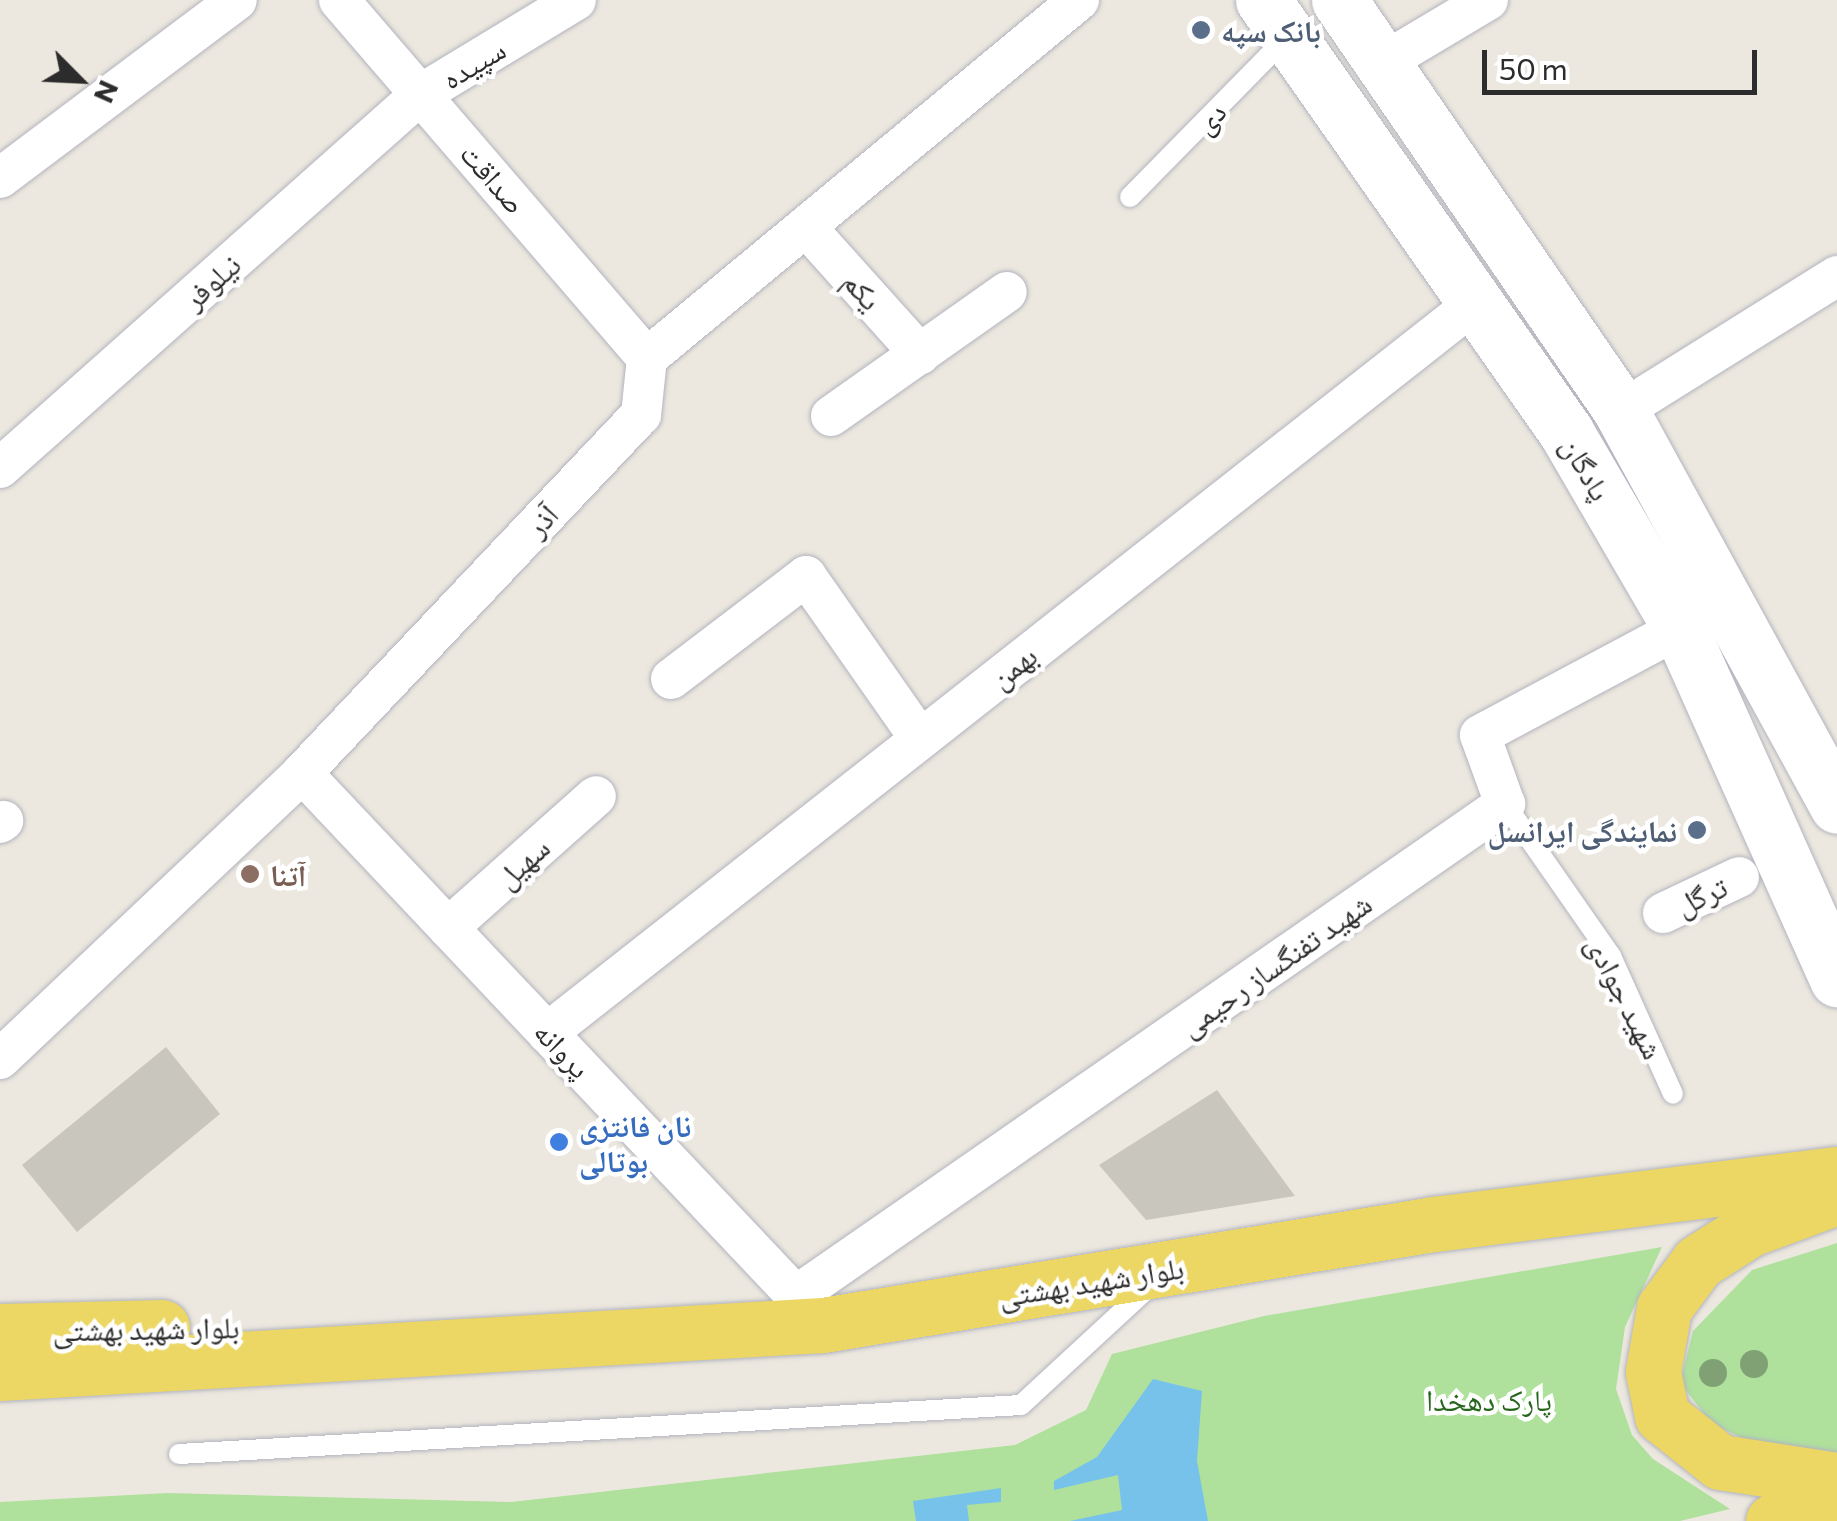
<!DOCTYPE html>
<html>
<head>
<meta charset="utf-8">
<style>
	body { margin:0 }
	#map { position:relative; width:1837px; height:1521px; overflow:hidden; background:#ede8df; font-family:Commissioner,"Noto Naskh Arabic",sans-serif }
	div>[style] { position:absolute }
	.green>* { inset:0; background:#afe19d }
	.water>* { inset:0; background:#76c2eb }
	.building>* { inset:0; background:#c9c6bd }
	.roads { filter:drop-shadow(0 0 2px #b2b4bf) drop-shadow(0 0 2px #b2b4bf) }
	.lane>* { height:20px; margin:-10px; padding:0 10px; transform-origin:10px; border-radius:10px; background:#fff }
	.street>* { height:40px; margin:-20px; padding:0 20px; transform-origin:20px; border-radius:20px; background:#fff }
	.secondary>* { height:55px; margin:-27.5px; padding:0 27.5px; transform-origin:27.5px; border-radius:27.5px; background:#fff }
	.primary>* { height:55px; margin:-27.5px; padding:0 27.5px; transform-origin:27.5px; border-radius:27.5px; background:#ecd764 }
	.trees>* { width:28px; height:28px; margin:-14px; border-radius:50%; background:#80a174 }
	.dots>* { width:28px; height:28px; translate:-50% -50%; box-sizing:border-box; border:5px solid #fff; border-radius:50% }
	span { translate:-50% -50%; white-space:nowrap; text-align:center; line-height:1.15; -webkit-text-stroke:9px #fff; paint-order:stroke }
	.service-label { font-size:30px; color:#4e5e75; font-weight:700 }
	.left { translate:0 -50%; text-align:left }
	.right { translate:-100% -50%; text-align:right }
	.street-label { font-size:30px; color:#2c2c2c }
	.education-label { font-size:30px; color:#785e54; font-weight:700 }
	.shop-label { font-size:30px; color:#366cbe; font-weight:700 }
	.park-label { font-size:30px; color:#27671d }
	.north { position:absolute; left:30px; top:30px; width:100px; height:100px; -webkit-text-stroke:8px #fff; paint-order:stroke; rotate:114deg; font-size:28px; font-weight:700; line-height:40px; text-align:center; color:#2c2c2c }
	.north::after { content:''; display:block; margin:auto; width:35px; height:45px; background:#2c2c2c; clip-path:polygon(50% 0,100% 100%,50% 72%,0 100%) }
	.scale { position:absolute; left:1482px; top:50px; width:275px; height:45px; box-sizing:border-box; border:5px solid #2c2c2c; border-top:0; padding-left:12px; font-size:30px; line-height:35px; white-space:nowrap; color:#2c2c2c; -webkit-text-stroke:8px #fff; paint-order:stroke }
</style>
</head>
<body>
<div id="map">
	<div class="green">
		<div style="clip-path:polygon(1837px 1243px,1837px 1454px,1753px 1443px,1712px 1424px,1680px 1383px,1693px 1331px,1752px 1270px)"></div>
		<div style="clip-path:polygon(1662px 1247px,1625px 1327px,1616px 1389px,1632px 1435px,1653px 1459px,1730px 1509px,1680px 1521px,0 1521px,0 1502px,167px 1493px,511px 1502px,1015px 1445px,1086px 1410px,1112px 1354px,1264px 1316px)"></div>
	</div>
	<div class="water">
		<div style="clip-path:polygon(1153px 1379px,1202px 1391px,1197px 1461px,1208px 1521px,1070px 1521px,1122px 1510px,1118px 1475px,1054px 1490px,1054px 1481px,1097px 1457px)"></div>
		<div style="clip-path:polygon(1001px 1488px,1001px 1502px,967px 1505px,969px 1521px,916px 1521px,913px 1501px)"></div>
	</div>
	<div class="building">
		<div style="clip-path:polygon(166px 1047px,220px 1114px,77px 1232px,22px 1165px)"></div>
		<div style="clip-path:polygon(1217px 1090px,1295px 1196px,1146px 1220px,1099px 1165px)"></div>
	</div>
	<div class="roads">
		<div class="lane">
			<div style="left:1130px;top:197px;width:223px;rotate:-45.5deg"></div>
			<div style="left:1505px;top:804px;width:185px;rotate:55.1deg"></div>
			<div style="left:1611px;top:956px;width:151px;rotate:65.8deg"></div>
			<div style="left:179px;top:1454px;width:843px;rotate:-3.33deg"></div>
			<div style="left:1021px;top:1405px;width:180px;rotate:-42.7deg"></div>
		</div>
		<div class="street">
			<div style="left:339px;top:0;width:472px;rotate:49.3deg"></div>
			<div style="left:1384px;top:62px;width:121px;rotate:-30.8deg"></div>
			<div style="left:0;top:178px;width:296px;rotate:-36.9deg"></div>
			<div style="left:806px;top:227px;width:171px;rotate:48.1deg"></div>
			<div style="left:1621px;top:411px;width:255px;rotate:-32deg"></div>
			<div style="left:831px;top:416px;width:215px;rotate:-35.2deg"></div>
			<div style="left:0;top:468px;width:563px;rotate:-41.62deg"></div>
			<div style="left:421px;top:94px;width:181px;rotate:-31.2deg"></div>
			<div style="left:671px;top:679px;width:170px;rotate:-37.3deg"></div>
			<div style="left:806px;top:576px;width:199px;rotate:55deg"></div>
			<div style="left:302px;top:773px;width:746px;rotate:46.63deg"></div>
			<div style="left:0;top:823px;width:4px;rotate:-34deg"></div>
			<div style="left:1663px;top:913px;width:84px;rotate:-25.3deg"></div>
			<div style="left:448px;top:928px;width:198px;rotate:-41.7deg"></div>
			<div style="left:547px;top:1033px;width:1187px;rotate:-38.19deg"></div>
			<div style="left:0;top:1059px;width:416px;rotate:-43.4deg"></div>
			<div style="left:302px;top:773px;width:493px;rotate:-46.6deg"></div>
			<div style="left:641px;top:415px;width:57px;rotate:-84deg"></div>
			<div style="left:647px;top:358px;width:561px;rotate:-39.65deg"></div>
			<div style="left:797px;top:1295px;width:862px;rotate:-34.74deg"></div>
			<div style="left:1505px;top:804px;width:73px;rotate:-109.9deg"></div>
			<div style="left:1480px;top:735px;width:227px;rotate:-28.1deg"></div>
		</div>
		<div class="secondary">
			<div style="left:1263px;top:0;width:528px;rotate:54.95deg"></div>
			<div style="left:1566px;top:432px;width:227px;rotate:59.8deg"></div>
			<div style="left:1680px;top:628px;width:385px;rotate:65.9deg"></div>
			<div style="left:1339px;top:0;width:498px;rotate:55.5deg"></div>
			<div style="left:1621px;top:411px;width:450px;rotate:61.3deg"></div>
		</div>
		<div class="primary">
			<div style="left:1837px;top:1197px;width:93px;rotate:159.8deg"></div>
			<div style="left:1750px;top:1229px;width:62px;rotate:147.6deg"></div>
			<div style="left:1698px;top:1262px;width:57px;rotate:126.5deg"></div>
			<div style="left:1664px;top:1308px;width:65px;rotate:99.8deg"></div>
			<div style="left:1653px;top:1372px;width:45px;rotate:78.4deg"></div>
			<div style="left:1662px;top:1416px;width:74px;rotate:38.4deg"></div>
			<div style="left:1720px;top:1462px;width:118px;rotate:8.7deg"></div>
			<div style="left:0;top:1331px;width:162px;rotate:-1.4deg"></div>
			<div style="left:0;top:1373px;width:824px;rotate:-3.34deg"></div>
			<div style="left:823px;top:1325px;width:619px;rotate:-9.39deg"></div>
			<div style="left:1434px;top:1224px;width:406px;rotate:-7.1deg"></div>
			<div style="left:1773px;top:1521px;width:66px;rotate:-14.9deg"></div>
		</div>
	</div>
	<div class="trees">
		<div style="left:1754px;top:1364px"></div>
		<div style="left:1713px;top:1373px"></div>
	</div>
	<div class="dots">
		<div style="left:1201px;top:30px;background:#5c6f8a"></div>
		<div style="left:1697px;top:830px;background:#5c6f8a"></div>
		<div style="left:250px;top:874px;background:#8d6e63"></div>
		<div style="left:559px;top:1142px;background:#3f7fe0"></div>
	</div>
	<div class="service-label">
		<span class="left" style="left:1221px;top:30px">بانک سپه</span>
		<span class="right" style="left:1677px;top:830px">نمایندگی ایرانسل</span>
	</div>
	<div class="street-label">
		<span style="left:473px;top:63px;rotate:-31deg">سپیده</span>
		<span style="left:1209px;top:117px;rotate:-46deg">دی</span>
		<span style="left:494px;top:178px;rotate:49deg">صداقت</span>
		<span style="left:211px;top:281px;rotate:-42deg">نیلوفر</span>
		<span style="left:863px;top:290px;rotate:48deg">یکم</span>
		<span style="left:1587px;top:468px;rotate:60deg">پادگان</span>
		<span style="left:541px;top:520px;rotate:-47deg">آذر</span>
		<span style="left:1013px;top:666px;rotate:-38deg">بهمن</span>
		<span style="left:522px;top:862px;rotate:-42deg">سهیل</span>
		<span style="left:1701px;top:895px;rotate:-25deg">ترگل</span>
		<span style="left:1275px;top:964px;rotate:-35deg">شهید تفنگساز رحیمی</span>
		<span style="left:1626px;top:997px;rotate:63deg">شهید جوادی</span>
		<span style="left:563px;top:1049px;rotate:46deg">پروانه</span>
		<span style="left:1091px;top:1281px;rotate:-9deg">بلوار شهید بهشتی</span>
		<span style="left:146px;top:1328px;rotate:-1deg">بلوار شهید بهشتی</span>
	</div>
	<div class="education-label">
		<span class="left" style="left:270px;top:874px">آتنا</span>
	</div>
	<div class="shop-label">
		<span class="left" style="left:579px;top:1142px">نان فانتزی<br>بوتالی</span>
	</div>
	<div class="park-label">
		<span style="left:1489px;top:1399px">پارک دهخدا</span>
	</div>
	<div class="north">N</div>
	<div class="scale">50 m</div>
</div>
</body>
</html>
